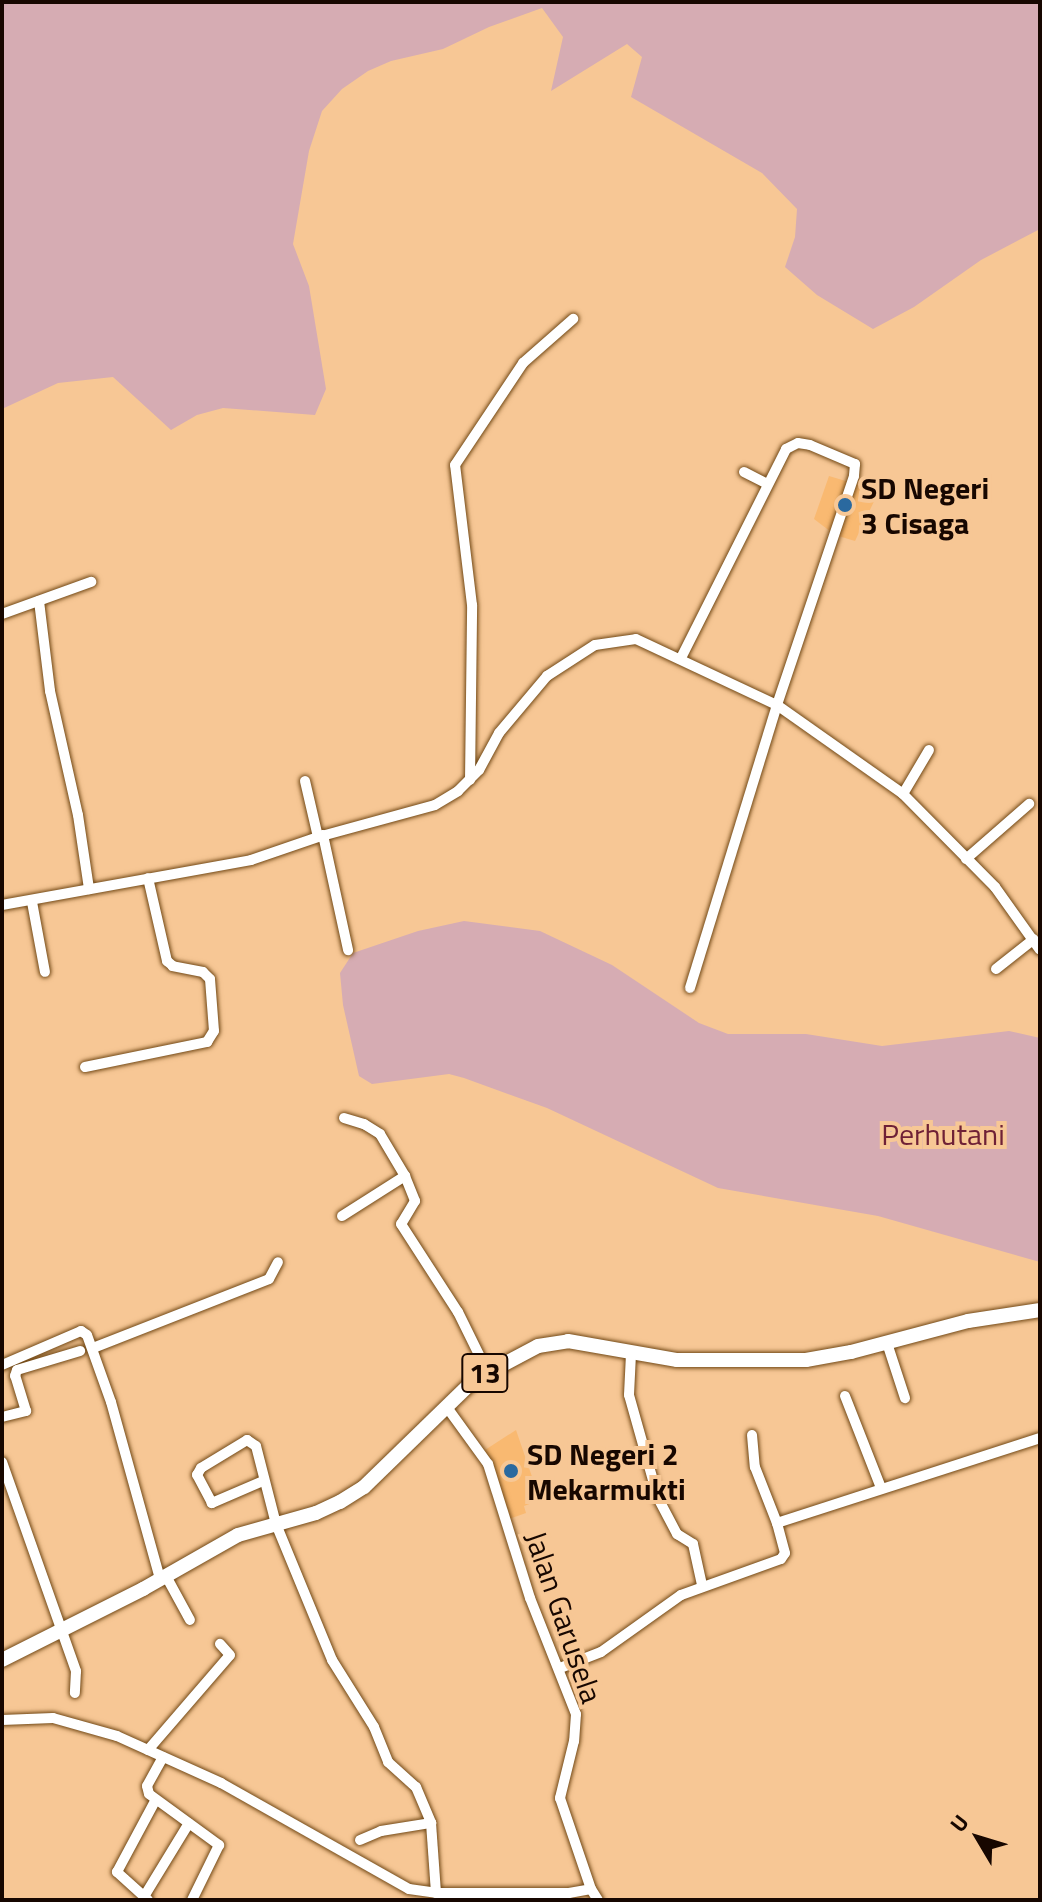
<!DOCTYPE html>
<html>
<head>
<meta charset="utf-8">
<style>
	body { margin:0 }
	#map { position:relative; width:1042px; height:1902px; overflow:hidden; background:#f7c795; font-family:"Titillium Web",sans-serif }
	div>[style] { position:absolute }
	.built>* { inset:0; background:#f9b971 }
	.green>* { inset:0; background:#d6acb3 }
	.roads { filter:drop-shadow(0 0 2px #724916) drop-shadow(0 0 2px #724916) }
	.minor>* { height:10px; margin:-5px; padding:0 5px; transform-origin:5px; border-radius:5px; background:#fff }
	.highway>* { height:14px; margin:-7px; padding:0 7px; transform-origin:7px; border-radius:7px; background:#fff }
	.dots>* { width:22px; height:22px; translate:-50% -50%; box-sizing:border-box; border:4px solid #f7c795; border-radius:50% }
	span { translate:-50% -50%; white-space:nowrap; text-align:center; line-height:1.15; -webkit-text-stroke:8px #f7c795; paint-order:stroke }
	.shield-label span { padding:2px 6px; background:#f7c795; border:2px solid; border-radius:6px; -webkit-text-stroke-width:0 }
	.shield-label { font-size:28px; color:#170700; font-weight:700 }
	.poi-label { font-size:30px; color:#170700; font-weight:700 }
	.left { translate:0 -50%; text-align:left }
	.park-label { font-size:30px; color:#6f2136 }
	.street-label { font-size:30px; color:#170700 }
	.frame { position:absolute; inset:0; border:4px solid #170700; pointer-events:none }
	.north { position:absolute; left:938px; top:1798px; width:80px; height:80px; -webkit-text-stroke:6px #f7c795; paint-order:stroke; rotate:308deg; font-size:22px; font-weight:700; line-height:32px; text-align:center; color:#170700 }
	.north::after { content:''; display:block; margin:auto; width:28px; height:36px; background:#170700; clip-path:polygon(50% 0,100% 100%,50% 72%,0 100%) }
</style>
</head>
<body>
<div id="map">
	<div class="built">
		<div style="clip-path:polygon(829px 476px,879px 491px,855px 541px,835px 535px,814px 519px)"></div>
		<div style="clip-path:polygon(516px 1430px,540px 1500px,524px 1506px,526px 1513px,509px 1519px,485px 1450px)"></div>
	</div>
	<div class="green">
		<div style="clip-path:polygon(2px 2px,1040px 2px,1040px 229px,981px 260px,914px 307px,873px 329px,817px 295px,785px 267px,795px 237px,797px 209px,762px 173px,631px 97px,642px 57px,627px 44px,551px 91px,563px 37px,542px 8px,489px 27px,443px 49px,391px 61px,368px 71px,342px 89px,322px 111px,309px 151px,293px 244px,309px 286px,326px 389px,315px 415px,223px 408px,197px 415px,171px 430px,113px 377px,58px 383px,2px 409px)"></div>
		<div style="clip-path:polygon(464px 921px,540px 931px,612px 965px,699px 1023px,728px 1034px,806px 1034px,882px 1046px,1009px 1031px,1040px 1038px,1040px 1262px,878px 1216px,718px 1188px,547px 1108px,464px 1078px,449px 1074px,372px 1084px,359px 1076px,343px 1005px,340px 973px,353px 953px,418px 931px)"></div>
	</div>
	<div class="roads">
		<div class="minor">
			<div style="left:744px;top:472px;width:25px;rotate:27deg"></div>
			<div style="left:39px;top:601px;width:91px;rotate:83deg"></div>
			<div style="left:50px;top:691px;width:127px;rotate:77.3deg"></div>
			<div style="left:78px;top:815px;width:75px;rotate:81.5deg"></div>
			<div style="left:2px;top:614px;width:95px;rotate:-19.8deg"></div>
			<div style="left:681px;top:658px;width:234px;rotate:-63.3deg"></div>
			<div style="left:786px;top:449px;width:13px;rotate:-27deg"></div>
			<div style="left:798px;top:443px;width:12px;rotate:9deg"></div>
			<div style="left:810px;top:445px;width:49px;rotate:22.9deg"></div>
			<div style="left:855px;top:464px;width:12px;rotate:95deg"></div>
			<div style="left:854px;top:476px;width:242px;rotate:108.6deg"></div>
			<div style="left:777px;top:705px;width:296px;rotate:107.1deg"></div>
			<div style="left:470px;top:780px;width:175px;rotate:-89.3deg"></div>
			<div style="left:472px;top:605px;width:141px;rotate:-96.9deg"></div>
			<div style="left:455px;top:465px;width:123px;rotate:-56.3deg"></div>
			<div style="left:523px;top:363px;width:67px;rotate:-41.3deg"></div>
			<div style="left:305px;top:781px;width:57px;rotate:76.9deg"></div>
			<div style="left:903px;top:794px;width:51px;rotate:-59.4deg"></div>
			<div style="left:323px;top:835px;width:118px;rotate:77.7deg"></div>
			<div style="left:966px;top:859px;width:84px;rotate:-41.1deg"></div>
			<div style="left:32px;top:902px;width:71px;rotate:79.5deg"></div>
			<div style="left:2px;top:905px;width:253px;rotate:-10.2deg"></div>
			<div style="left:251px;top:860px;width:71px;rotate:-18.9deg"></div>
			<div style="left:318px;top:837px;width:121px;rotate:-15.3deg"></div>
			<div style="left:435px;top:805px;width:27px;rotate:-31deg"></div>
			<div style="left:458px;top:791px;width:30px;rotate:-45deg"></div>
			<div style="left:479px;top:770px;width:42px;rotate:-61.6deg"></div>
			<div style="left:499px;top:733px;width:75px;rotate:-49.9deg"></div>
			<div style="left:547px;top:676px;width:57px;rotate:-32.9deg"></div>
			<div style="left:595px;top:645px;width:41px;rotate:-8.3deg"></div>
			<div style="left:636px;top:639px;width:156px;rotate:25.1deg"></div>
			<div style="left:777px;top:705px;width:154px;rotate:35.2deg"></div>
			<div style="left:903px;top:794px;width:131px;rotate:45.3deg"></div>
			<div style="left:995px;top:887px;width:77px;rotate:54.5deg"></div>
			<div style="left:996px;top:969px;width:48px;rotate:-38.3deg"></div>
			<div style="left:85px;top:1067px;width:125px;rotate:-11.6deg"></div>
			<div style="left:207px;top:1042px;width:13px;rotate:-58deg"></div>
			<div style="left:214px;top:1031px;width:52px;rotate:-94.4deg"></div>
			<div style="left:210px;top:979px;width:10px;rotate:-135deg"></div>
			<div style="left:203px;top:972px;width:31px;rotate:-169deg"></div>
			<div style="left:173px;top:966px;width:8px;rotate:-140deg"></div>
			<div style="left:167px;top:961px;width:85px;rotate:-102.9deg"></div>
			<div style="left:344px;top:1118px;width:21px;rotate:17deg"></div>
			<div style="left:364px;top:1124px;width:19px;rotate:32deg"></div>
			<div style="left:380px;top:1134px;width:49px;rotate:59.2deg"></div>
			<div style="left:405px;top:1176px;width:27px;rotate:68deg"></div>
			<div style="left:415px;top:1201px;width:27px;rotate:121deg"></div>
			<div style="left:401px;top:1224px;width:105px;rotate:57.1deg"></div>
			<div style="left:458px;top:1312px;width:66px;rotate:63.8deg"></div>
			<div style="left:342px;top:1216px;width:75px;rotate:-32.4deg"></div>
			<div style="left:887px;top:1343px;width:58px;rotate:71.9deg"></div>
			<div style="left:93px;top:1348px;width:189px;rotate:-21.4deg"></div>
			<div style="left:269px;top:1279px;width:19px;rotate:-62deg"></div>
			<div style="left:631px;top:1354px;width:41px;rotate:92.8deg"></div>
			<div style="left:629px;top:1395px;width:107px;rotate:74.3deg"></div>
			<div style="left:658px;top:1498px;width:41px;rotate:62.2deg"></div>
			<div style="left:677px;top:1534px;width:19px;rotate:32deg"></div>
			<div style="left:693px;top:1544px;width:42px;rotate:77.6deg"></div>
			<div style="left:2px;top:1365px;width:86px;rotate:-23.3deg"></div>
			<div style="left:81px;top:1331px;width:7px;rotate:34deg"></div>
			<div style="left:87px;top:1335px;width:71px;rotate:70.3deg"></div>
			<div style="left:111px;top:1402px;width:184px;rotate:74.5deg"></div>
			<div style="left:845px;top:1396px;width:99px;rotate:68.6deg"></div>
			<div style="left:446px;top:1406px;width:72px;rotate:54.1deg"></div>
			<div style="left:488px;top:1464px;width:140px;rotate:72.6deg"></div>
			<div style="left:530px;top:1598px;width:125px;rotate:68.4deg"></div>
			<div style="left:576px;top:1714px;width:27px;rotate:94deg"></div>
			<div style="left:574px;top:1741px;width:59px;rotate:103.8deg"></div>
			<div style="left:560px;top:1798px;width:96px;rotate:71.2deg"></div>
			<div style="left:591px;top:1889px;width:13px;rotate:58deg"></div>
			<div style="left:2px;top:1417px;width:25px;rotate:-14deg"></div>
			<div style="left:26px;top:1411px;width:37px;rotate:-107deg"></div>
			<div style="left:15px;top:1376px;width:6px;rotate:-72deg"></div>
			<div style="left:17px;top:1370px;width:66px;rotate:-16.8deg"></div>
			<div style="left:752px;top:1435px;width:32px;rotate:85deg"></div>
			<div style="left:755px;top:1467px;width:60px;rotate:68.6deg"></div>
			<div style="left:2px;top:1462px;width:222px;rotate:70.5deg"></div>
			<div style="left:76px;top:1671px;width:22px;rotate:93deg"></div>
			<div style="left:263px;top:1481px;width:56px;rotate:156.7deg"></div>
			<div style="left:212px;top:1503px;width:32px;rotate:-118deg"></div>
			<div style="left:197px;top:1475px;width:8px;rotate:-60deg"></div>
			<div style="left:201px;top:1468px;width:54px;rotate:-31.3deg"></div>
			<div style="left:247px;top:1440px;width:11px;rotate:34deg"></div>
			<div style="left:256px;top:1446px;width:81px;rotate:75.6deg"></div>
			<div style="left:276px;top:1524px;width:147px;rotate:67.6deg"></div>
			<div style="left:332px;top:1660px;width:79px;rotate:57.9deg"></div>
			<div style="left:374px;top:1727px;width:38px;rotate:68deg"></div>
			<div style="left:388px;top:1762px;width:38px;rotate:42deg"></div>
			<div style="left:416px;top:1787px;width:39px;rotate:67deg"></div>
			<div style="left:431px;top:1823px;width:70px;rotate:85.9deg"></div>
			<div style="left:166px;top:1576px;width:50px;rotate:61.4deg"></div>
			<div style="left:560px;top:1668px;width:44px;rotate:-21.3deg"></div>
			<div style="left:601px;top:1652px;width:98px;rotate:-35.5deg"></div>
			<div style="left:681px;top:1595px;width:106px;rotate:-19.8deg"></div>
			<div style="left:781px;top:1559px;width:7px;rotate:-56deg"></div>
			<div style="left:785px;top:1553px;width:31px;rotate:-105deg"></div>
			<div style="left:777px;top:1523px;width:276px;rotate:-17.9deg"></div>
			<div style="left:2px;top:1720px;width:51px;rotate:-2.2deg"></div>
			<div style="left:53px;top:1718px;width:66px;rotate:15.7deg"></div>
			<div style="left:117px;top:1736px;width:114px;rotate:24.3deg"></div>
			<div style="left:221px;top:1783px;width:216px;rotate:29.4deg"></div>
			<div style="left:409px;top:1889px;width:27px;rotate:8deg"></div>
			<div style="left:436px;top:1893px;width:133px"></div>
			<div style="left:569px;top:1893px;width:22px;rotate:-10deg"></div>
			<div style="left:148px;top:1750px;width:125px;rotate:-49.2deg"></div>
			<div style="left:230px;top:1655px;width:15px;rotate:-132deg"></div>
			<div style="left:163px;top:1757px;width:33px;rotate:119deg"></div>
			<div style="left:147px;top:1786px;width:8px;rotate:76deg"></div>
			<div style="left:149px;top:1794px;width:87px;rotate:36.1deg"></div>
			<div style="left:219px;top:1845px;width:61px;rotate:116.1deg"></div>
			<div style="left:360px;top:1840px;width:23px;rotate:-23deg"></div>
			<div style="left:381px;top:1831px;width:51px;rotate:-9.1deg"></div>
			<div style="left:145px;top:1895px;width:84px;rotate:-58.6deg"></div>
			<div style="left:148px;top:1900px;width:42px;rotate:-137.9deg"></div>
			<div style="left:117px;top:1872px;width:81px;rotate:-61.8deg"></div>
		</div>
		<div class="highway">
			<div style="left:2px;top:1660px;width:158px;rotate:-26.7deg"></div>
			<div style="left:143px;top:1589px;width:109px;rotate:-29.6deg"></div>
			<div style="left:238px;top:1535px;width:81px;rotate:-15.8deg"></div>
			<div style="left:316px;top:1513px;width:26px;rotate:-25deg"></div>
			<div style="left:340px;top:1502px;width:28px;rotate:-32deg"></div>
			<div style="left:364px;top:1487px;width:153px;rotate:-44.2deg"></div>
			<div style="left:474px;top:1380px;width:72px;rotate:-28deg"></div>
			<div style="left:538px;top:1346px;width:30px;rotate:-9deg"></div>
			<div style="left:568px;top:1341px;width:111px;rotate:9.9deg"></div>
			<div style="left:677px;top:1360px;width:129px"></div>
			<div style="left:806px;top:1360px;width:46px;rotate:-10.1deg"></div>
			<div style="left:851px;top:1352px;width:121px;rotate:-14.8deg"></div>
			<div style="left:968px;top:1321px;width:73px;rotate:-8.7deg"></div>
		</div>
	</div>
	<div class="dots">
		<div style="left:845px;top:505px;background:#2a699f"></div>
		<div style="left:511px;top:1471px;background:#2a699f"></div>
	</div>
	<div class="shield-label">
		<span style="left:485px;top:1373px">13</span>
	</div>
	<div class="poi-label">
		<span class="left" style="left:861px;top:505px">SD Negeri<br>3 Cisaga</span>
		<span class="left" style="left:527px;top:1471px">SD Negeri 2<br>Mekarmukti</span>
	</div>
	<div class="park-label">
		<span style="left:943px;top:1134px">Perhutani</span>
	</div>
	<div class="street-label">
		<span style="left:564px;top:1617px;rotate:71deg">Jalan Garusela</span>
	</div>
	<div class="frame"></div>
	<div class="north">U</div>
</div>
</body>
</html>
